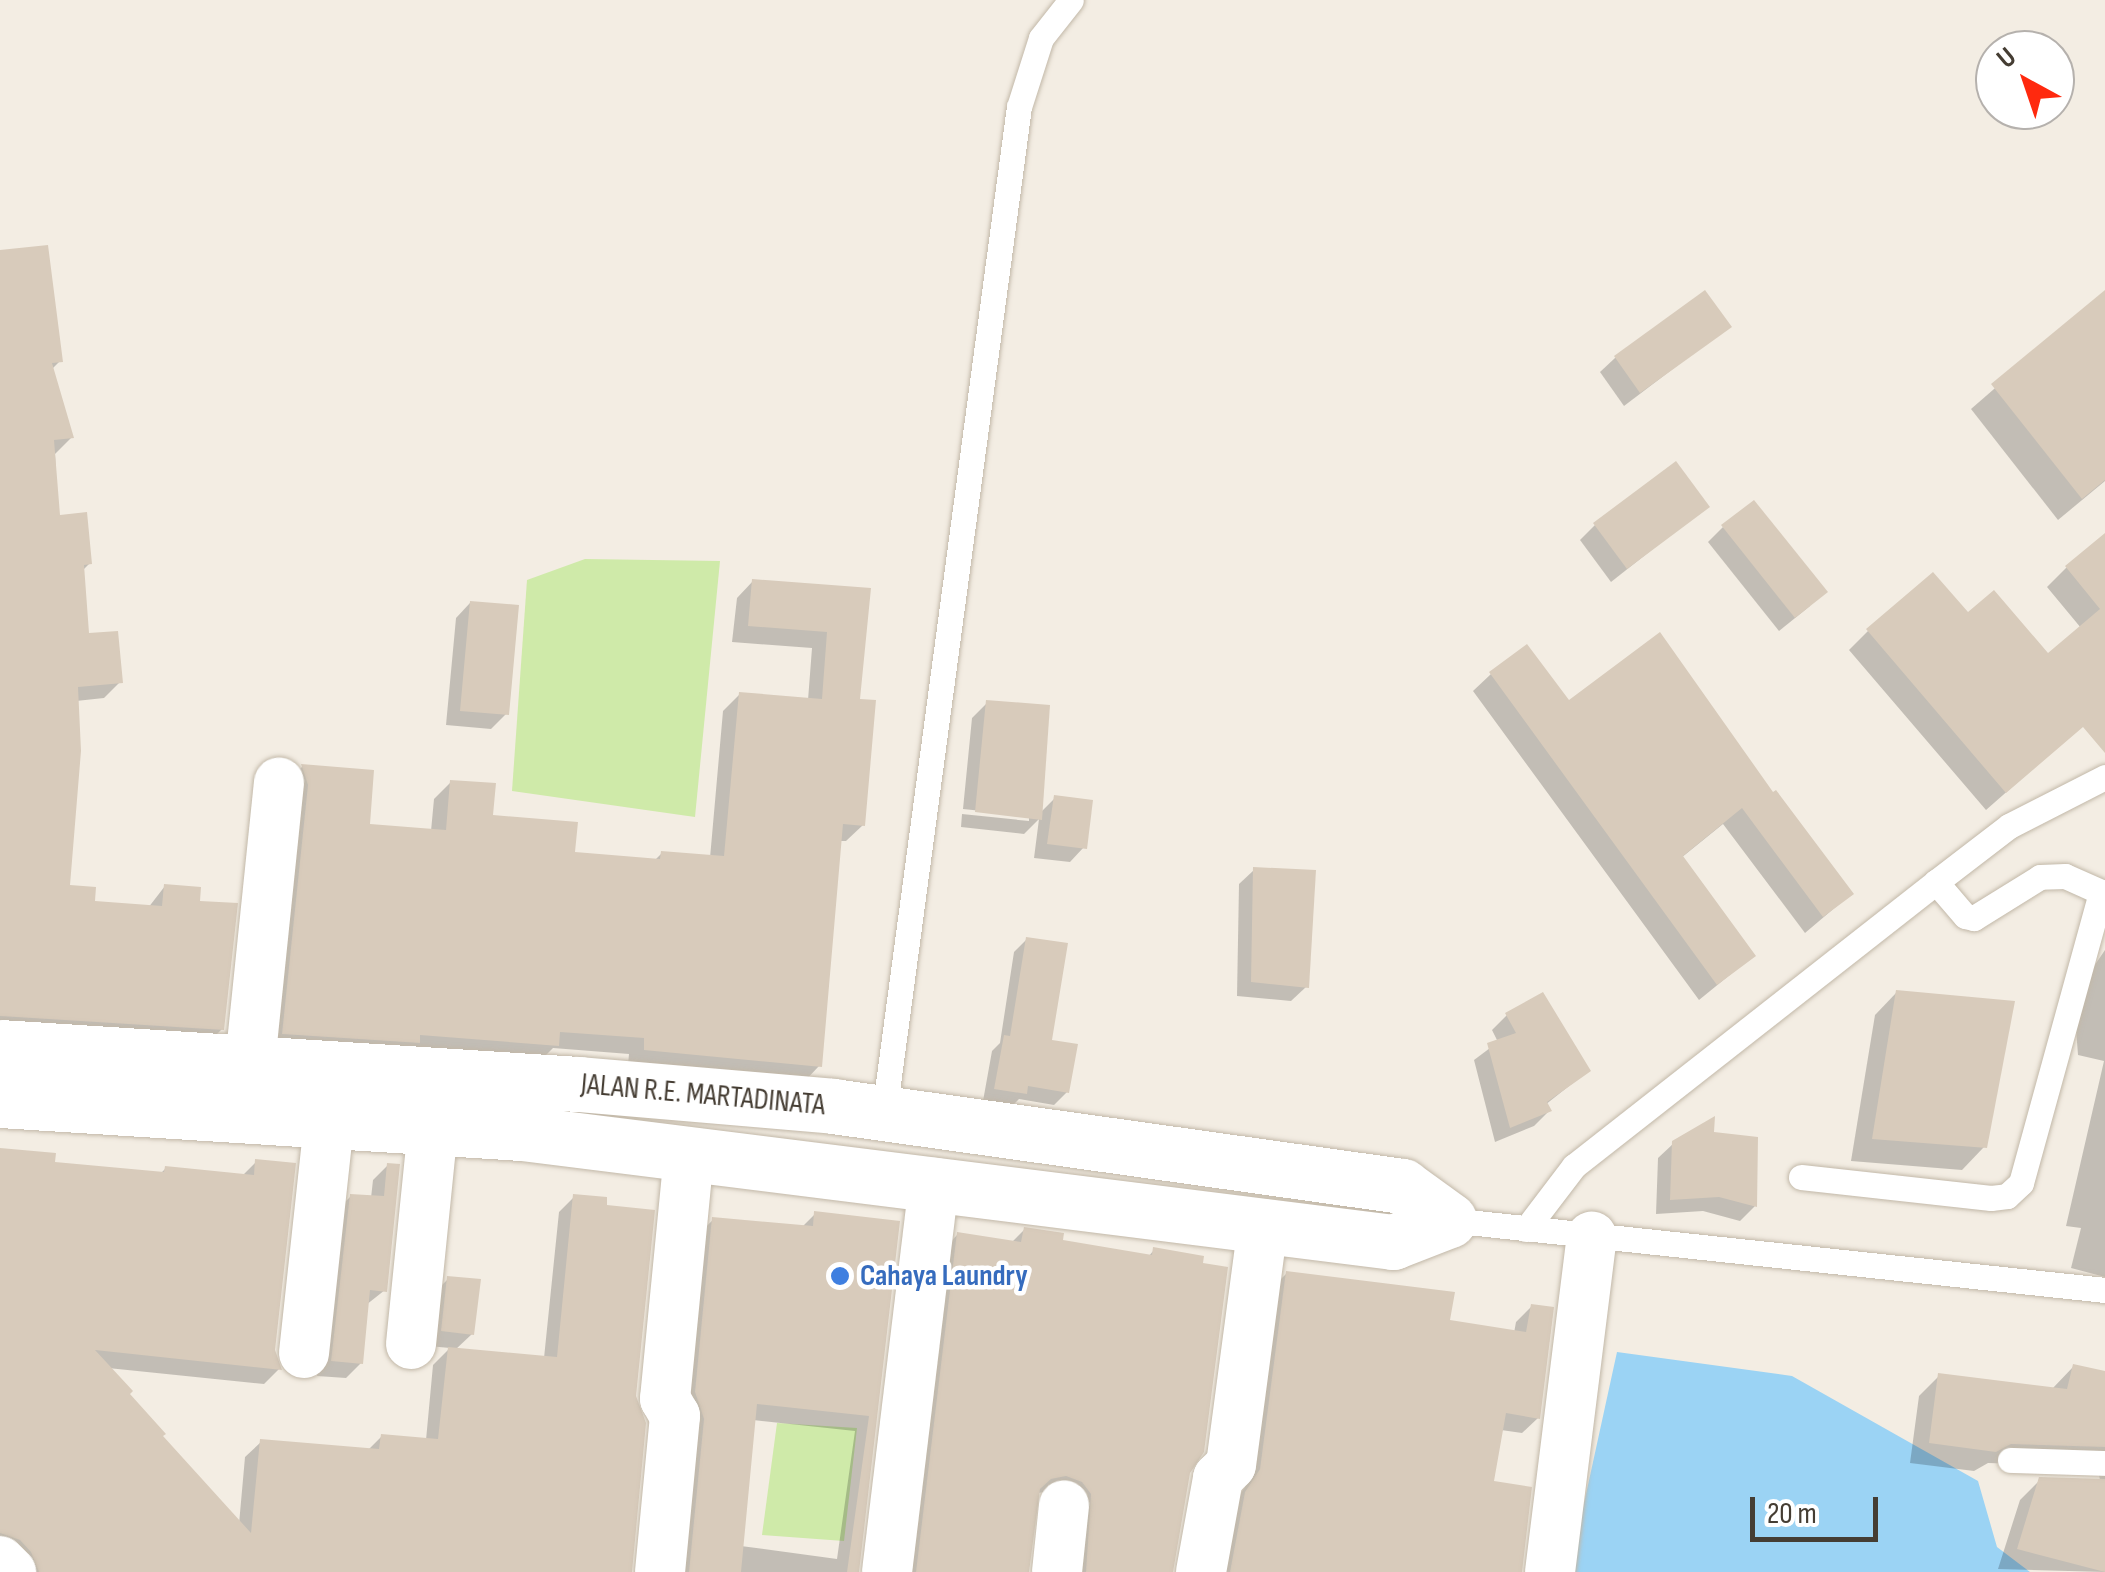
<!DOCTYPE html>
<html>
<head>
<meta charset="utf-8">
<style>
	body { margin:0 }
	#map { position:relative; width:2105px; height:1572px; overflow:hidden; background:#f3ede3; font-family:"Sofia Sans Condensed",sans-serif }
	div>[style] { position:absolute }
	.green>* { inset:0; background:#cfeaa9 }
	.water>* { inset:0; background:#9bd3f4 }
	.shadow>* { inset:0; background:#0003 }
	.building>* { inset:0; background:#d8cbbb }
	.roads { filter:drop-shadow(0 0 2px #c2b8a8) drop-shadow(0 0 2px #c2b8a8) }
	.service>* { height:25px; margin:-12.5px; padding:0 12.5px; transform-origin:12.5px; border-radius:12.5px; background:#fff }
	.minor>* { height:50px; margin:-25px; padding:0 25px; transform-origin:25px; border-radius:25px; background:#fff }
	.tertiary>* { height:55px; margin:-27.5px; padding:0 27.5px; transform-origin:27.5px; border-radius:27.5px; background:#fff }
	.dots>* { width:28px; height:28px; translate:-50% -50%; box-sizing:border-box; border:5px solid #fff; border-radius:50% }
	span { translate:-50% -50%; white-space:nowrap; text-align:center; line-height:1.15; -webkit-text-stroke:9px #fff; paint-order:stroke }
	.street-label { font-size:30px; color:#453d33 }
	.shop-label { font-size:30px; color:#366cbe; font-weight:700 }
	.left { translate:0 -50%; text-align:left }
	.north { position:absolute; left:1975px; top:30px; width:100px; height:100px; box-sizing:border-box; background:#fff; border:2px solid #b5b1ad; border-radius:50%; rotate:320deg; font-size:28px; font-weight:700; line-height:40px; text-align:center; color:#453d33 }
	.north::after { content:''; display:block; margin:auto; width:35px; height:45px; background:#ff290e; clip-path:polygon(50% 0,100% 100%,50% 72%,0 100%) }
	.scale { position:absolute; left:1750px; top:1497px; width:128px; height:45px; box-sizing:border-box; border:5px solid #453d33; border-top:0; padding-left:12px; font-size:30px; line-height:35px; white-space:nowrap; color:#453d33; -webkit-text-stroke:8px #fff; paint-order:stroke }
</style>
</head>
<body>
<div id="map">
	<div class="green">
		<div style="clip-path:polygon(585px 559px,720px 561px,695px 817px,512px 791px,527px 580px)"></div>
		<div style="clip-path:polygon(777px 1423px,857px 1428px,844px 1541px,762px 1535px)"></div>
	</div>
	<div class="water">
		<div style="clip-path:polygon(1617px 1352px,1792px 1376px,1978px 1481px,1997px 1547px,2030px 1572px,1569px 1572px)"></div>
	</div>
	<div class="shadow">
		<div style="clip-path:polygon(0 252px,60px 361px,51px 370px,71px 438px,55px 454px,58px 517px,90px 563px,82px 571px,87px 636px,120px 682px,104px 698px,76px 701px,67px 887px,92px 904px,148px 908px,165px 886px,197px 903px,222px 1029px,205px 1046px,0 1032px)"></div>
		<div style="clip-path:polygon(2093px 303px,2105px 318px,2105px 481px,2058px 520px,1971px 409px)"></div>
		<div style="clip-path:polygon(1728px 327px,1624px 406px,1600px 372px,1615px 358px)"></div>
		<div style="clip-path:polygon(1706px 507px,1611px 582px,1580px 540px,1595px 525px)"></div>
		<div style="clip-path:polygon(1723px 527px,1810px 606px,1779px 631px,1708px 542px)"></div>
		<div style="clip-path:polygon(2105px 557px,2105px 705px,1986px 810px,1849px 650px,1868px 631px,1967px 616px,2048px 656px,2081px 628px,2047px 587px,2067px 567px)"></div>
		<div style="clip-path:polygon(753px 581px,868px 590px,857px 701px,863px 825px,846px 841px,839px 841px,819px 1066px,803px 1083px,628px 1065px,629px 1054px,553px 1048px,540px 1061px,267px 1049px,285px 783px,302px 767px,372px 772px,367px 826px,431px 831px,434px 799px,451px 782px,490px 817px,573px 854px,654px 861px,662px 853px,710px 858px,723px 711px,740px 694px,808px 700px,812px 648px,732px 642px,737px 598px)"></div>
		<div style="clip-path:polygon(470px 603px,506px 714px,491px 729px,446px 725px,456px 618px)"></div>
		<div style="clip-path:polygon(1491px 674px,1568px 703px,1773px 796px,1851px 894px,1805px 933px,1723px 824px,1681px 858px,1753px 956px,1699px 1000px,1473px 691px)"></div>
		<div style="clip-path:polygon(987px 703px,1040px 813px,1055px 798px,1084px 847px,1070px 862px,1034px 858px,1039px 819px,1024px 834px,961px 827px,962px 814px,1029px 821px,1029px 816px,963px 809px,972px 718px)"></div>
		<div style="clip-path:polygon(1254px 870px,1306px 987px,1291px 1001px,1237px 996px,1239px 884px)"></div>
		<div style="clip-path:polygon(1027px 939px,1050px 1042px,1067px 1092px,1054px 1105px,1019px 1099px,1012px 1106px,983px 1101px,992px 1051px,1000px 1043px,1014px 952px)"></div>
		<div style="clip-path:polygon(2105px 950px,2105px 1277px,2071px 1268px,2081px 1228px,2066px 1226px,2104px 1061px,2078px 1055px,2075px 1016px,2086px 978px)"></div>
		<div style="clip-path:polygon(1897px 992px,1984px 1147px,1962px 1170px,1851px 1161px,1875px 1015px)"></div>
		<div style="clip-path:polygon(1507px 1015px,1588px 1071px,1545px 1105px,1549px 1111px,1534px 1126px,1495px 1142px,1474px 1060px,1498px 1042px,1492px 1030px)"></div>
		<div style="clip-path:polygon(1711px 1134px,1755px 1206px,1740px 1221px,1703px 1211px,1656px 1214px,1658px 1158px,1674px 1143px)"></div>
		<div style="clip-path:polygon(0 1150px,52px 1164px,160px 1174px,165px 1169px,241px 1177px,256px 1162px,273px 1350px,279px 1369px,264px 1384px,108px 1368px,160px 1437px,239px 1524px,245px 1457px,261px 1442px,367px 1451px,382px 1436px,426px 1440px,433px 1365px,450px 1348px,428px 1346px,433px 1294px,448px 1279px,472px 1334px,455px 1350px,544px 1358px,559px 1212px,574px 1197px,634px 1396px,629px 1572px,18px 1572px,0 1554px)"></div>
		<div style="clip-path:polygon(388px 1165px,385px 1290px,366px 1305px,361px 1363px,346px 1378px,317px 1376px,336px 1211px,351px 1196px,371px 1198px,373px 1180px)"></div>
		<div style="clip-path:polygon(evenodd,815px 1214px,898px 1224px,856px 1572px,676px 1572px,680px 1409px,697px 1235px,713px 1220px,802px 1227px,815px 1214px,753px 1420px,855px 1431px,837px 1559px,741px 1546px,753px 1420px)"></div>
		<div style="clip-path:polygon(1024px 1230px,1060px 1243px,1148px 1257px,1154px 1250px,1187px 1472px,1171px 1572px,1072px 1572px,1051px 1491px,1038px 1493px,1027px 1572px,904px 1572px,943px 1250px,958px 1234px,1011px 1243px)"></div>
		<div style="clip-path:polygon(1287px 1273px,1447px 1322px,1514px 1333px,1516px 1322px,1532px 1306px,1538px 1418px,1522px 1433px,1501px 1430px,1492px 1483px,1519px 1572px,1217px 1572px,1230px 1510px,1245px 1487px,1271px 1289px)"></div>
		<div style="clip-path:polygon(2073px 1367px,2105px 1373px,2105px 1572px,1998px 1569px,2020px 1500px,2040px 1480px,2100px 1480px,2099px 1475px,2084px 1466px,1988px 1463px,1974px 1471px,1910px 1463px,1919px 1396px,1939px 1376px,2052px 1389px)"></div>
	</div>
	<div class="building">
		<div style="clip-path:polygon(48px 245px,63px 362px,52px 363px,74px 438px,54px 440px,60px 515px,87px 512px,92px 564px,84px 565px,89px 633px,118px 631px,123px 683px,78px 687px,81px 751px,70px 885px,96px 887px,95px 901px,162px 906px,164px 884px,201px 887px,200px 901px,238px 903px,224px 1030px,0 1016px,0 250px)"></div>
		<div style="clip-path:polygon(1705px 290px,1732px 327px,1640px 393px,1614px 356px)"></div>
		<div style="clip-path:polygon(2105px 290px,2105px 480px,2082px 499px,1991px 384px)"></div>
		<div style="clip-path:polygon(1676px 461px,1710px 507px,1627px 569px,1593px 523px)"></div>
		<div style="clip-path:polygon(1754px 500px,1828px 592px,1795px 618px,1721px 525px)"></div>
		<div style="clip-path:polygon(2105px 533px,2105px 753px,2083px 727px,2006px 793px,1866px 629px,1933px 572px,1968px 612px,1994px 590px,2048px 653px,2100px 609px,2065px 566px)"></div>
		<div style="clip-path:polygon(752px 579px,871px 588px,860px 699px,876px 700px,865px 826px,843px 824px,822px 1067px,644px 1050px,644px 1038px,560px 1032px,559px 1046px,420px 1035px,420px 1043px,282px 1034px,308px 785px,301px 764px,374px 770px,370px 824px,446px 830px,450px 780px,496px 783px,493px 815px,578px 822px,575px 852px,660px 859px,661px 851px,724px 856px,739px 692px,822px 699px,827px 632px,748px 626px)"></div>
		<div style="clip-path:polygon(470px 601px,519px 605px,509px 715px,460px 711px)"></div>
		<div style="clip-path:polygon(1660px 632px,1773px 792px,1776px 790px,1854px 894px,1823px 917px,1742px 808px,1683px 856px,1756px 956px,1717px 985px,1489px 672px,1527px 644px,1569px 700px)"></div>
		<div style="clip-path:polygon(986px 700px,1050px 705px,1042px 820px,975px 812px)"></div>
		<div style="clip-path:polygon(1054px 795px,1093px 800px,1087px 849px,1047px 844px)"></div>
		<div style="clip-path:polygon(1253px 867px,1316px 870px,1309px 988px,1251px 982px)"></div>
		<div style="clip-path:polygon(1026px 937px,1068px 943px,1052px 1040px,1078px 1044px,1069px 1093px,1028px 1086px,1027px 1094px,994px 1089px,1004px 1035px,1010px 1036px)"></div>
		<div style="clip-path:polygon(1896px 990px,2015px 1001px,1987px 1148px,1872px 1139px)"></div>
		<div style="clip-path:polygon(1543px 992px,1591px 1071px,1547px 1102px,1552px 1111px,1510px 1128px,1487px 1043px,1516px 1033px,1505px 1013px)"></div>
		<div style="clip-path:polygon(1715px 1116px,1714px 1132px,1758px 1137px,1757px 1207px,1719px 1197px,1670px 1200px,1672px 1141px)"></div>
		<div style="clip-path:polygon(0 1148px,56px 1153px,55px 1162px,164px 1172px,165px 1166px,254px 1175px,255px 1159px,296px 1163px,275px 1350px,282px 1370px,95px 1350px,133px 1391px,130px 1394px,166px 1434px,163px 1436px,251px 1533px,260px 1439px,379px 1449px,381px 1434px,438px 1439px,448px 1347px,557px 1357px,573px 1194px,607px 1197px,607px 1205px,655px 1210px,636px 1396px,646px 1423px,632px 1572px,39px 1572px,31px 1552px,20px 1540px,0 1533px)"></div>
		<div style="clip-path:polygon(387px 1163px,400px 1164px,387px 1292px,370px 1290px,363px 1364px,331px 1361px,350px 1194px,384px 1196px)"></div>
		<div style="clip-path:polygon(814px 1211px,900px 1221px,859px 1572px,847px 1572px,869px 1416px,757px 1404px,741px 1572px,689px 1572px,704px 1419px,695px 1392px,712px 1217px,813px 1226px)"></div>
		<div style="clip-path:polygon(1024px 1227px,1064px 1233px,1063px 1240px,1152px 1255px,1153px 1247px,1204px 1256px,1203px 1263px,1228px 1267px,1204px 1452px,1190px 1473px,1173px 1572px,1086px 1572px,1091px 1494px,1082px 1482px,1066px 1476px,1051px 1479px,1040px 1489px,1029px 1572px,916px 1572px,957px 1232px,1021px 1242px)"></div>
		<div style="clip-path:polygon(1286px 1271px,1455px 1292px,1450px 1320px,1526px 1332px,1531px 1304px,1554px 1307px,1540px 1419px,1506px 1413px,1494px 1481px,1532px 1487px,1522px 1572px,1230px 1572px,1245px 1492px,1260px 1469px)"></div>
		<div style="clip-path:polygon(447px 1276px,481px 1279px,474px 1335px,441px 1331px)"></div>
		<div style="clip-path:polygon(2073px 1364px,2105px 1371px,2105px 1447px,2011px 1444px,1996px 1452px,1929px 1443px,1938px 1373px,2067px 1389px)"></div>
		<div style="clip-path:polygon(2039px 1477px,2105px 1479px,2105px 1572px,2017px 1549px)"></div>
	</div>
	<div class="roads">
		<div class="service">
			<div style="left:884px;top:1113px;width:1015px;rotate:-82.36deg"></div>
			<div style="left:1019px;top:107px;width:72px;rotate:-72.3deg"></div>
			<div style="left:1041px;top:38px;width:48px;rotate:-51.7deg"></div>
			<div style="left:1801px;top:1177px;width:191px;rotate:6.3deg"></div>
			<div style="left:1991px;top:1198px;width:16px;rotate:-7deg"></div>
			<div style="left:2007px;top:1196px;width:19px;rotate:-43deg"></div>
			<div style="left:2021px;top:1183px;width:302px;rotate:-74.6deg"></div>
			<div style="left:2101px;top:892px;width:39px;rotate:-156deg"></div>
			<div style="left:2065px;top:876px;width:25px;rotate:178deg"></div>
			<div style="left:2040px;top:877px;width:78px;rotate:148.2deg"></div>
			<div style="left:1974px;top:918px;width:9px;rotate:-167deg"></div>
			<div style="left:1965px;top:916px;width:45px;rotate:-130.5deg"></div>
			<div style="left:1449px;top:1220px;width:660px;rotate:6.09deg"></div>
			<div style="left:1526px;top:1229px;width:79px;rotate:-52.7deg"></div>
			<div style="left:1574px;top:1166px;width:460px;rotate:-38.1deg"></div>
			<div style="left:1936px;top:882px;width:92px;rotate:-37.5deg"></div>
			<div style="left:2009px;top:826px;width:108px;rotate:-27deg"></div>
			<div style="left:2010px;top:1460px;width:95px;rotate:1.8deg"></div>
		</div>
		<div class="minor">
			<div style="left:250px;top:1063px;width:282px;rotate:-84.1deg"></div>
			<div style="left:411px;top:1344px;width:218px;rotate:-84.2deg"></div>
			<div style="left:304px;top:1353px;width:233px;rotate:-83.8deg"></div>
			<div style="left:0;top:1561px;width:16px;rotate:45deg"></div>
			<div style="left:660px;top:1572px;width:157px;rotate:-84.5deg"></div>
			<div style="left:675px;top:1416px;width:20px;rotate:-120deg"></div>
			<div style="left:665px;top:1399px;width:247px;rotate:-84.4deg"></div>
			<div style="left:887px;top:1572px;width:392px;rotate:-83.1deg"></div>
			<div style="left:1057px;top:1572px;width:67px;rotate:-84deg"></div>
			<div style="left:1201px;top:1572px;width:96px;rotate:-79.7deg"></div>
			<div style="left:1218px;top:1478px;width:18px;rotate:-45deg"></div>
			<div style="left:1231px;top:1465px;width:243px;rotate:-82.4deg"></div>
			<div style="left:1550px;top:1572px;width:338px;rotate:-82.9deg"></div>
		</div>
		<div class="tertiary">
			<div style="left:0;top:1047px;width:579px;rotate:3.66deg"></div>
			<div style="left:578px;top:1084px;width:256px;rotate:4.9deg"></div>
			<div style="left:833px;top:1106px;width:575px;rotate:8deg"></div>
			<div style="left:1402px;top:1186px;width:58px;rotate:35.9deg"></div>
			<div style="left:0;top:1100px;width:523px;rotate:3.62deg"></div>
			<div style="left:522px;top:1133px;width:878px;rotate:7.13deg"></div>
			<div style="left:1393px;top:1242px;width:60px;rotate:-21.4deg"></div>
		</div>
	</div>
	<div class="dots">
		<div style="left:840px;top:1276px;background:#3f7fe0"></div>
	</div>
	<div class="street-label">
		<span style="left:703px;top:1095px;rotate:5deg">JALAN R.E. MARTADINATA</span>
	</div>
	<div class="shop-label">
		<span class="left" style="left:860px;top:1276px">Cahaya Laundry</span>
	</div>
	<div class="north">U</div>
	<div class="scale">20 m</div>
</div>
</body>
</html>
